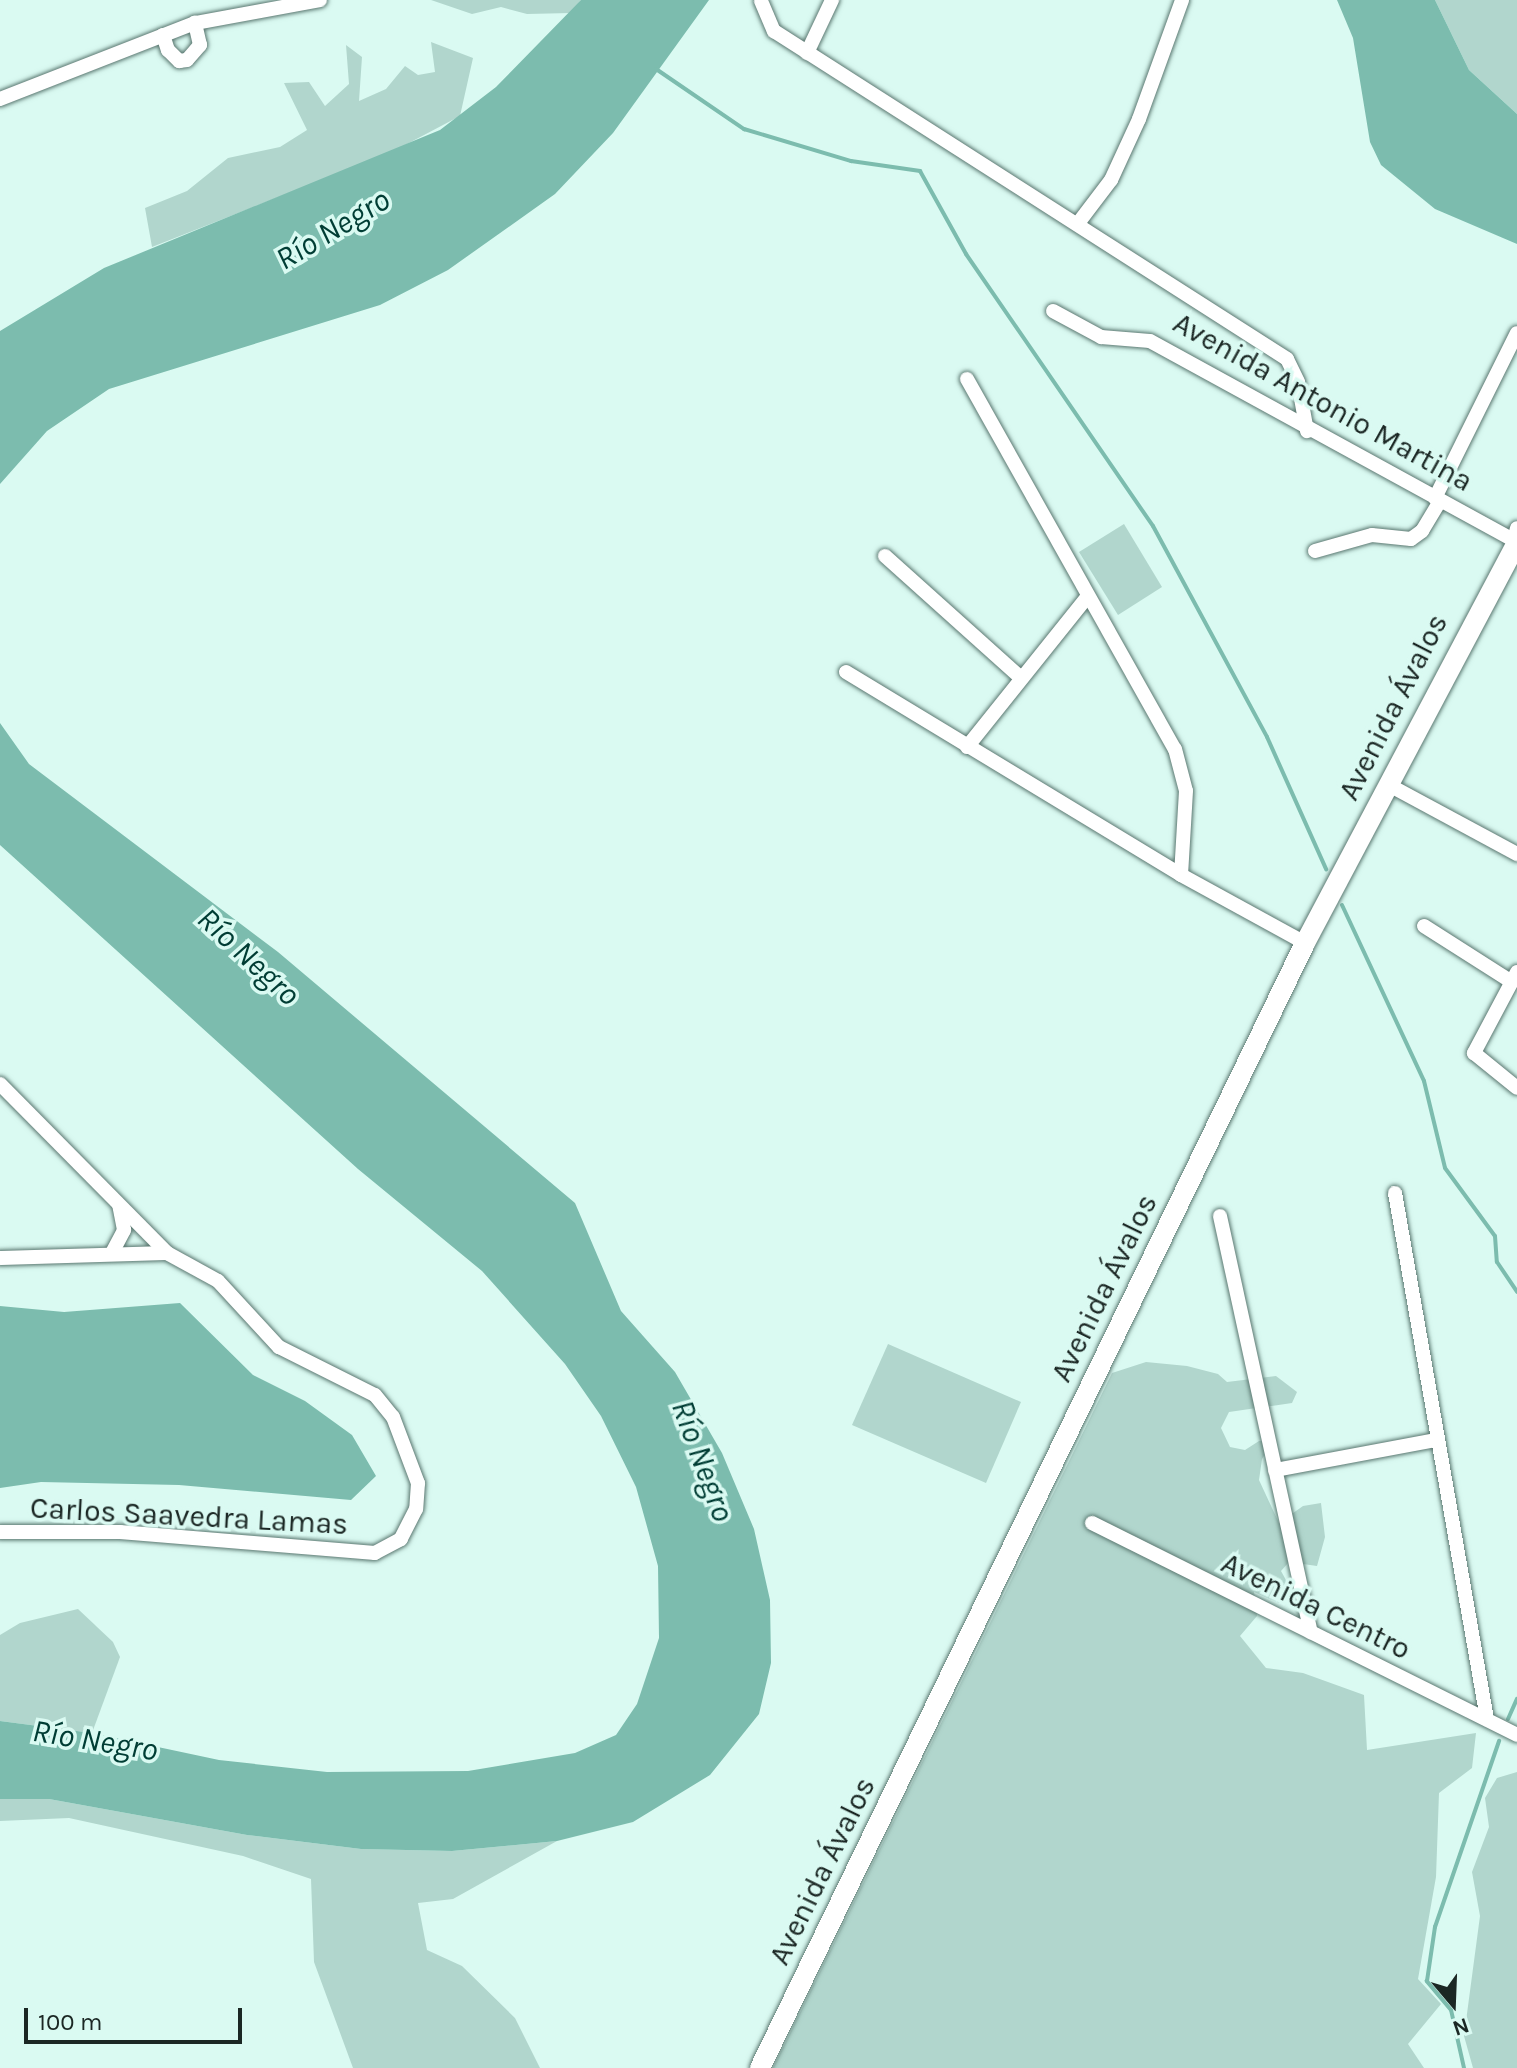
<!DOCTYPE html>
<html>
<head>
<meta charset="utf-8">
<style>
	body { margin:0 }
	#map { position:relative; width:1517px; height:2068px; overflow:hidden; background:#dafaf2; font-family:Karla,sans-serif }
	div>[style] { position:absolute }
	.green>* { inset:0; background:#b1d6cd }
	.water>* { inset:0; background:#7cbcae }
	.stream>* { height:4px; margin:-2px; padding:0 2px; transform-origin:2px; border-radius:2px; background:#7cbcae }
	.roads { filter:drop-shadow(0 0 2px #5a7770) drop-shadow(0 0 2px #5a7770) }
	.street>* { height:14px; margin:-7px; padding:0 7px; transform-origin:7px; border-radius:7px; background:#fff }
	.secondary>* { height:20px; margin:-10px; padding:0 10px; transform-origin:10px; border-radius:10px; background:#fff }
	span { translate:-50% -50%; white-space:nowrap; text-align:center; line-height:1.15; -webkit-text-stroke:7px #dafaf2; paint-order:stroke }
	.street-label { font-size:30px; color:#1b2724 }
	.water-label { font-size:32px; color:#003d34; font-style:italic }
	.north { position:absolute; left:1413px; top:1964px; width:80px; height:80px; -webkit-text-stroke:6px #dafaf2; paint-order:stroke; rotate:161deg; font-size:22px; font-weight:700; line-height:32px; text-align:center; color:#1b2724 }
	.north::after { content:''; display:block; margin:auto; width:28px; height:36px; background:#1b2724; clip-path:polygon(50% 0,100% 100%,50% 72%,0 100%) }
	.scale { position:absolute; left:24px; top:2008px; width:218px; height:36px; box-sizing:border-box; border:4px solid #1b2724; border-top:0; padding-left:10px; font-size:24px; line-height:28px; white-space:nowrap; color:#1b2724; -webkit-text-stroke:6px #dafaf2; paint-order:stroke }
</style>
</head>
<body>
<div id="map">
	<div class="green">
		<div style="clip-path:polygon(431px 0,581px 0,571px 13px,527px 14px,501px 7px,472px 14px)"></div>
		<div style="clip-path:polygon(1435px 0,1517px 0,1517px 114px,1469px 70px)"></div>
		<div style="clip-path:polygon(431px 42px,473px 58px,460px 116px,390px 153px,152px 247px,145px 208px,187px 191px,228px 158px,280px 147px,307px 130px,284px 83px,309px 82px,325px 106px,349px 84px,346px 45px,362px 57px,359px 101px,386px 89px,405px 66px,418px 75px,435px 72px)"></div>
		<div style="clip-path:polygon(1124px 524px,1162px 587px,1118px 615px,1079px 552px)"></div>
		<div style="clip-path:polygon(888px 1344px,1021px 1402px,986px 1483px,852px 1425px)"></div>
		<div style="clip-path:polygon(1146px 1362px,1187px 1366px,1218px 1374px,1227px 1382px,1276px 1376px,1297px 1392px,1292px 1403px,1229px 1412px,1221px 1428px,1230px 1447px,1245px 1450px,1259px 1441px,1273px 1442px,1262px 1459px,1259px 1480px,1279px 1523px,1303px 1506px,1321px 1503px,1325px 1537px,1317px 1566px,1289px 1562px,1281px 1571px,1292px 1591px,1279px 1603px,1254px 1592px,1257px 1616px,1240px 1636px,1266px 1668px,1303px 1673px,1364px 1695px,1367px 1750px,1476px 1733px,1472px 1768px,1439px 1793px,1436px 1877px,1418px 1979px,1441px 2004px,1408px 2044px,1424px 2068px,773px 2068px,1112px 1373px)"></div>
		<div style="clip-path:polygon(78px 1609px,113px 1642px,120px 1657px,92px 1733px,0 1721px,0 1635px,20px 1623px)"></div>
		<div style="clip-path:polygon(1517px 1772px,1517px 2068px,1473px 2068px,1464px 2036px,1480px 1916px,1472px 1872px,1489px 1827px,1485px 1798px,1497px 1778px)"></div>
		<div style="clip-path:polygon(0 1799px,49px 1799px,247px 1835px,361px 1849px,452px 1851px,557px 1841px,453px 1899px,418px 1903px,427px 1950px,462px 1966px,515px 2018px,540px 2068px,353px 2068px,314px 1962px,311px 1879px,243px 1856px,69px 1818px,0 1821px)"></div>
	</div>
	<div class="water">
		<div style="clip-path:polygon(581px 0,709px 0,613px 133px,555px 194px,448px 270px,380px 305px,109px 389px,47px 431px,0 484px,0 331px,104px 268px,440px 130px,496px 87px)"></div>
		<div style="clip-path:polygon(1337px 0,1435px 0,1469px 70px,1517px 114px,1517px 244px,1435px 209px,1381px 165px,1370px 142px,1353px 38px)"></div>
		<div style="clip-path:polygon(0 723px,29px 764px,278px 952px,575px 1203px,621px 1311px,675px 1372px,722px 1453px,754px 1529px,770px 1600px,771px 1663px,759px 1714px,710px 1775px,633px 1822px,557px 1841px,452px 1851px,361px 1849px,247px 1835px,49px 1799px,0 1799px,0 1721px,92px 1733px,219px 1760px,327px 1772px,468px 1771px,575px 1753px,616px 1735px,637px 1704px,659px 1638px,658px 1566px,636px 1487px,601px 1416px,565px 1364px,482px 1271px,358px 1169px,0 845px)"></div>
		<div style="clip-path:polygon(180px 1303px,253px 1375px,305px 1401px,352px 1435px,376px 1476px,351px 1500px,179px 1485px,41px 1482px,0 1488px,0 1306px,64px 1312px)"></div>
	</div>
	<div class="stream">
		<div style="left:656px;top:69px;width:107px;rotate:34.3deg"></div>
		<div style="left:744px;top:129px;width:112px;rotate:16.7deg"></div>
		<div style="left:851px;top:161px;width:70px;rotate:8.2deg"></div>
		<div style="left:920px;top:171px;width:95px;rotate:61deg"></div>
		<div style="left:966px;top:254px;width:330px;rotate:55.5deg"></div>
		<div style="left:1153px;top:526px;width:240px;rotate:61.6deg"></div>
		<div style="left:1267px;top:737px;width:145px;rotate:65.9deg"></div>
		<div style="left:1342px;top:905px;width:194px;rotate:65deg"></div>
		<div style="left:1424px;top:1081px;width:89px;rotate:76.4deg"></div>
		<div style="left:1445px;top:1168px;width:84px;rotate:53.7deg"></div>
		<div style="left:1495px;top:1236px;width:26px;rotate:86deg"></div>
		<div style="left:1497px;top:1262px;width:36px;rotate:56deg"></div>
		<div style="left:1508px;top:1719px;width:22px;rotate:-66deg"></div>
		<div style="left:1464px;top:2068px;width:59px;rotate:-102.6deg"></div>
		<div style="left:1451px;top:2010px;width:38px;rotate:-130deg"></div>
		<div style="left:1427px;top:1981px;width:55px;rotate:-81.6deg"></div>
		<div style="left:1435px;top:1927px;width:197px;rotate:-71deg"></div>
	</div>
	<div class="roads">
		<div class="street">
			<div style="left:761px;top:1px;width:33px;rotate:67deg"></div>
			<div style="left:774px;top:31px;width:609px;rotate:32.59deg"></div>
			<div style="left:1287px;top:359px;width:25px;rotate:64deg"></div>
			<div style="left:1298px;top:382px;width:50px;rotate:79.6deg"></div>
			<div style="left:163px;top:35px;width:16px;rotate:72deg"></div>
			<div style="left:168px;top:50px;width:16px;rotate:45deg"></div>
			<div style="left:179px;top:61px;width:8px;rotate:-7deg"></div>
			<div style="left:187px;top:60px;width:20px;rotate:-49deg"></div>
			<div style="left:200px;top:45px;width:23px;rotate:-103deg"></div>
			<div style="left:807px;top:53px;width:59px;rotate:-64.7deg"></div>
			<div style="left:0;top:99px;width:209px;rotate:-21.3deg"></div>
			<div style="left:195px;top:23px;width:127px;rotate:-10.4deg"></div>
			<div style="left:1079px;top:222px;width:53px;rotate:-52.7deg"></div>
			<div style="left:1111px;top:180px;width:67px;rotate:-65.3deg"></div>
			<div style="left:1139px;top:119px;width:127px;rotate:-70.1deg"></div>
			<div style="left:1053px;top:311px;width:55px;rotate:28.4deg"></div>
			<div style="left:1101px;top:337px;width:49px;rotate:4.7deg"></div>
			<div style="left:1150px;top:341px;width:415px;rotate:28.7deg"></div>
			<div style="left:1514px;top:540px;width:12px;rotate:-76deg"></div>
			<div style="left:967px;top:379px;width:424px;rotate:60.7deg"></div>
			<div style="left:1175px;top:749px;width:43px;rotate:75.3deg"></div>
			<div style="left:1186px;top:791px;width:84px;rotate:93.4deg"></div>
			<div style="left:1435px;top:498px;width:184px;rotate:-63.6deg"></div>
			<div style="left:1315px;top:551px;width:59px;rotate:-15.7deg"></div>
			<div style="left:1372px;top:535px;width:39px;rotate:6deg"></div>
			<div style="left:1411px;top:539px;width:14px;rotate:-36deg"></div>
			<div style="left:1422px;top:531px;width:35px;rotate:-59deg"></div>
			<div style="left:885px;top:556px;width:181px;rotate:41.9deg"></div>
			<div style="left:846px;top:672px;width:392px;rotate:31.2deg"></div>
			<div style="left:1181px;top:875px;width:141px;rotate:28.7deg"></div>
			<div style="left:967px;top:747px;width:193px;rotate:-51.3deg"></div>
			<div style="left:1387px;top:784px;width:148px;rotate:28.3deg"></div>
			<div style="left:1424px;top:926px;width:104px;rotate:32.5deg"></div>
			<div style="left:1517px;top:972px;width:92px;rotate:118deg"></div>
			<div style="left:1474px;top:1053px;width:55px;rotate:39.1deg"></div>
			<div style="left:0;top:1084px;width:238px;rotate:45.3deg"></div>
			<div style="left:167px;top:1253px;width:58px;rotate:28.8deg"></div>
			<div style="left:218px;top:1281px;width:90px;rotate:47.3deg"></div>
			<div style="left:279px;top:1347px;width:107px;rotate:26.6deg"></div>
			<div style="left:375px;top:1395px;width:28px;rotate:51deg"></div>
			<div style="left:393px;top:1417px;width:71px;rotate:69.3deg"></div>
			<div style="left:418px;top:1483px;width:26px;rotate:94deg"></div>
			<div style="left:416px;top:1509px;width:34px;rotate:117deg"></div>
			<div style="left:401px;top:1539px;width:30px;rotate:152deg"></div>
			<div style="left:375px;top:1553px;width:256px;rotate:-175.3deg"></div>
			<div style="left:120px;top:1532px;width:120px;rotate:180deg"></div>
			<div style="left:1395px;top:1193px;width:534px;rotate:80.08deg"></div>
			<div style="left:1220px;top:1216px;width:426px;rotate:77.7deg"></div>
			<div style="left:113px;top:1251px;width:24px;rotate:-62deg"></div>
			<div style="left:124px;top:1230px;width:25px;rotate:-101deg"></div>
			<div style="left:0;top:1258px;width:167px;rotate:-1.7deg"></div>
			<div style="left:1275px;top:1470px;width:164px;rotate:-10.6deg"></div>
			<div style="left:1092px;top:1523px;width:475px;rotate:26.5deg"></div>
		</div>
		<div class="secondary">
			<div style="left:760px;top:2068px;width:1250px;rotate:-64.15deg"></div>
			<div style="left:1305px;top:943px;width:454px;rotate:-62.1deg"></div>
		</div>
	</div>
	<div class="street-label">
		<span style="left:1323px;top:402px;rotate:29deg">Avenida Antonio Martina</span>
		<span style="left:1393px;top:707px;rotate:-63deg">Avenida Ávalos</span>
		<span style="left:1104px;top:1288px;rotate:-64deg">Avenida Ávalos</span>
		<span style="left:189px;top:1516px;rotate:3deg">Carlos Saavedra Lamas</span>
		<span style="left:1316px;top:1606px;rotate:26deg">Avenida Centro</span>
		<span style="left:822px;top:1871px;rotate:-64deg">Avenida Ávalos</span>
	</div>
	<div class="water-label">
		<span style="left:333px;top:230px;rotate:-31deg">Río Negro</span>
		<span style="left:248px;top:957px;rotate:43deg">Río Negro</span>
		<span style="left:702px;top:1461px;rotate:70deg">Río Negro</span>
		<span style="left:95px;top:1741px;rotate:9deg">Río Negro</span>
	</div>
	<div class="north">N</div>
	<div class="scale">100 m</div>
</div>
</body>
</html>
